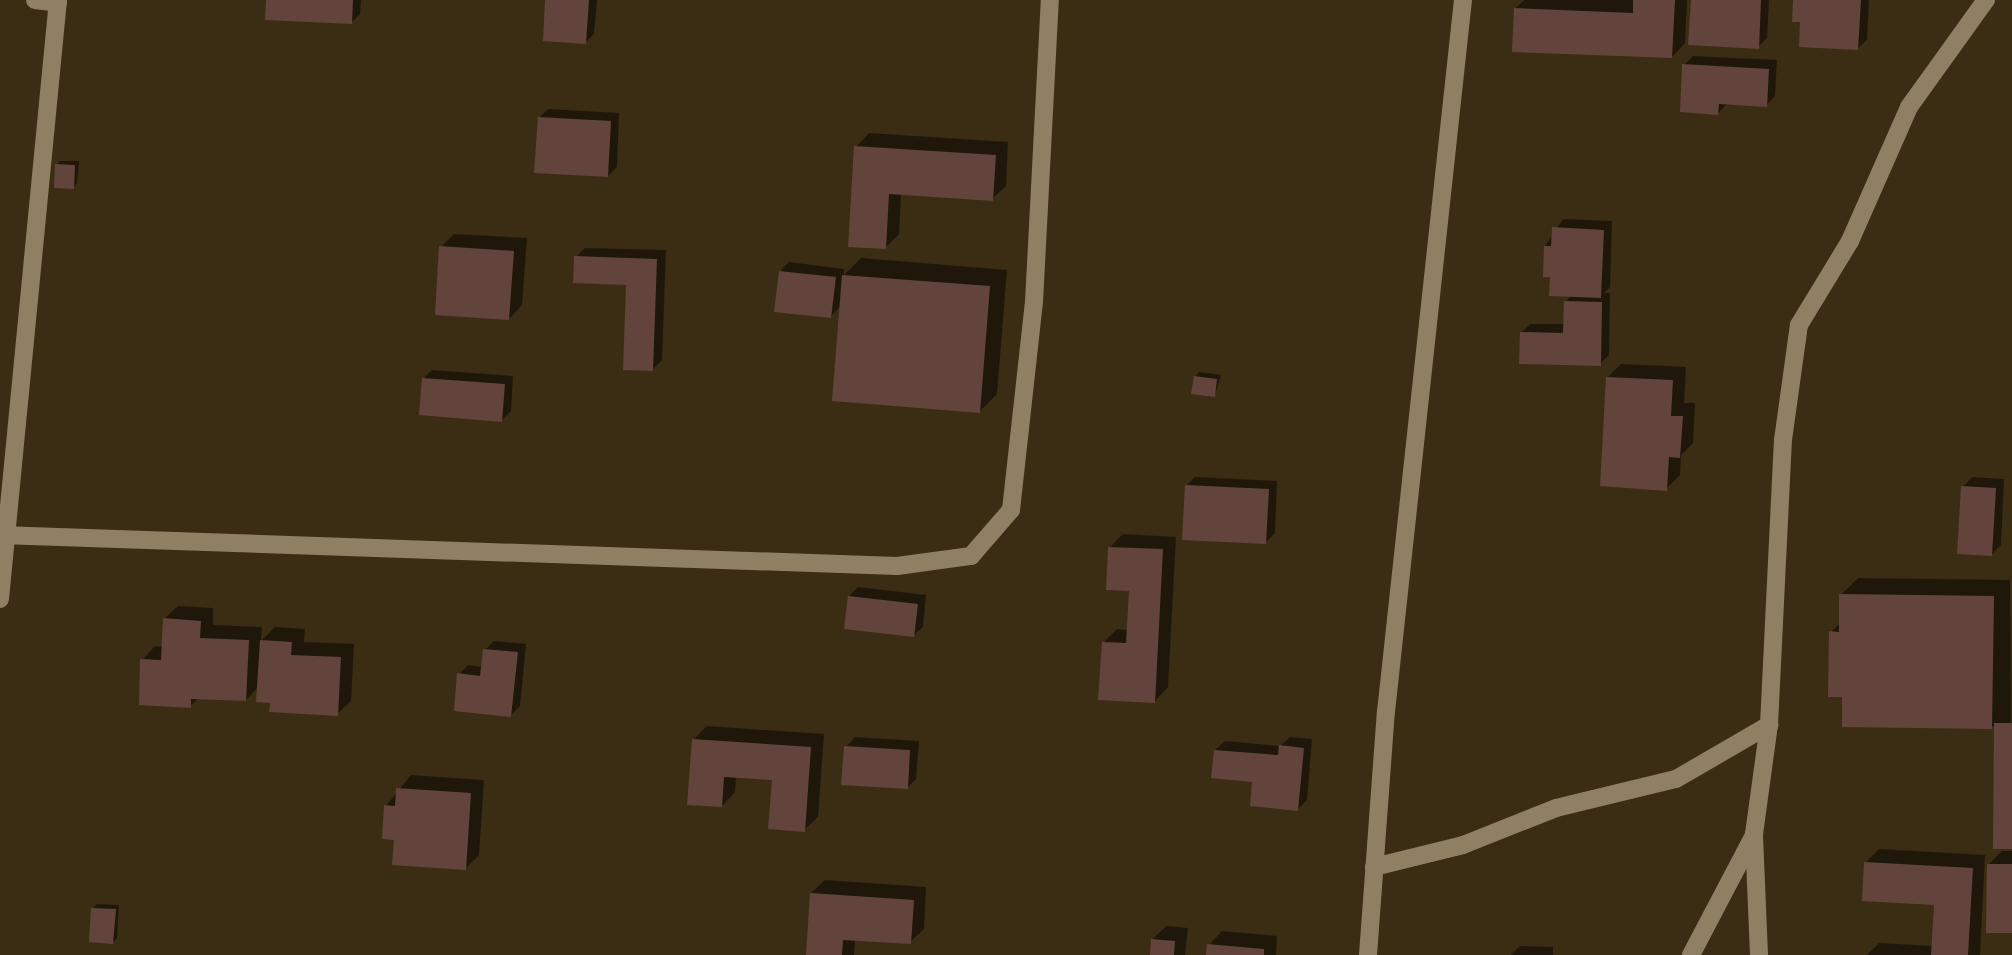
<!DOCTYPE html>
<html>
<head>
<meta charset="utf-8">
<style>
	body { margin:0 }
	#map { position:relative; width:2012px; height:955px; overflow:hidden; background:#3b2d14; font-family:Roboto,sans-serif }
	div>[style] { position:absolute }
	.shadow>* { inset:0; background:#0007 }
	.building>* { inset:0; background:#62443c }
	.minor>* { height:18px; margin:-9px; padding:0 9px; transform-origin:9px; border-radius:9px; background:#8f7f63 }
	span { translate:-50% -50%; white-space:nowrap; text-align:center; line-height:1.15; -webkit-text-stroke:4.5px #1d170c; paint-order:stroke }
</style>
</head>
<body>
<div id="map">
	<div class="shadow">
		<div style="clip-path:polygon(267px 0,361px 0,360px 14px,351px 23px)"></div>
		<div style="clip-path:polygon(547px 0,597px 0,594px 34px,585px 43px)"></div>
		<div style="clip-path:polygon(1524px 0,1687px 0,1685px 43px,1672px 57px,1515px 9px)"></div>
		<div style="clip-path:polygon(1692px 0,1769px 0,1767px 38px,1758px 47px)"></div>
		<div style="clip-path:polygon(1794px 0,1869px 0,1867px 40px,1857px 49px,1802px 21px)"></div>
		<div style="clip-path:polygon(1693px 56px,1777px 60px,1775px 96px,1766px 105px,1727px 104px,1718px 113px,1684px 65px)"></div>
		<div style="clip-path:polygon(548px 109px,619px 113px,617px 167px,608px 176px,539px 118px)"></div>
		<div style="clip-path:polygon(869px 133px,1008px 142px,1006px 186px,992px 199px,901px 194px,899px 234px,885px 248px,856px 147px)"></div>
		<div style="clip-path:polygon(60px 161px,79px 161px,77px 183px,73px 188px,56px 165px)"></div>
		<div style="clip-path:polygon(1563px 219px,1612px 221px,1610px 287px,1604px 293px,1610px 293px,1609px 355px,1600px 364px,1521px 333px,1530px 324px,1565px 324px,1565px 302px,1572px 295px,1551px 276px,1545px 246px)"></div>
		<div style="clip-path:polygon(454px 234px,527px 238px,522px 305px,509px 319px,441px 247px)"></div>
		<div style="clip-path:polygon(585px 248px,666px 250px,662px 360px,653px 369px,628px 283px,576px 257px)"></div>
		<div style="clip-path:polygon(861px 258px,1007px 270px,997px 394px,980px 411px,841px 306px,831px 316px,780px 271px,789px 262px,844px 269px,844px 275px)"></div>
		<div style="clip-path:polygon(1621px 364px,1686px 367px,1684px 403px,1695px 403px,1693px 443px,1681px 455px,1680px 475px,1666px 489px,1608px 377px)"></div>
		<div style="clip-path:polygon(432px 370px,513px 376px,511px 411px,502px 420px,423px 379px)"></div>
		<div style="clip-path:polygon(1199px 372px,1221px 375px,1215px 395px,1195px 377px)"></div>
		<div style="clip-path:polygon(1195px 477px,1277px 481px,1275px 533px,1266px 542px,1186px 486px)"></div>
		<div style="clip-path:polygon(1972px 477px,2004px 479px,2001px 545px,1992px 554px,1963px 487px)"></div>
		<div style="clip-path:polygon(1123px 534px,1176px 537px,1168px 687px,1155px 701px,1103px 643px,1117px 629px,1129px 630px,1130px 589px,1109px 548px)"></div>
		<div style="clip-path:polygon(1858px 578px,2010px 580px,2012px 848px,1996px 724px,1992px 727px,1844px 696px,1831px 632px,1841px 622px,1841px 595px)"></div>
		<div style="clip-path:polygon(858px 587px,926px 595px,923px 627px,913px 636px,849px 596px)"></div>
		<div style="clip-path:polygon(178px 606px,213px 608px,213px 625px,262px 627px,261px 641px,275px 627px,305px 629px,304px 642px,354px 644px,351px 701px,337px 714px,271px 702px,258px 687px,246px 700px,199px 698px,190px 706px,142px 660px,155px 646px,163px 647px,164px 619px)"></div>
		<div style="clip-path:polygon(494px 641px,526px 644px,520px 706px,511px 715px,459px 674px,468px 665px,483px 667px,485px 650px)"></div>
		<div style="clip-path:polygon(707px 726px,824px 734px,818px 817px,804px 830px,773px 778px,736px 776px,735px 792px,722px 806px,693px 740px)"></div>
		<div style="clip-path:polygon(855px 737px,919px 741px,916px 779px,907px 788px,846px 747px)"></div>
		<div style="clip-path:polygon(1290px 737px,1312px 739px,1307px 800px,1298px 809px,1215px 750px,1225px 741px,1280px 746px)"></div>
		<div style="clip-path:polygon(411px 775px,484px 780px,479px 855px,465px 869px,386px 806px)"></div>
		<div style="clip-path:polygon(1879px 849px,1985px 855px,1980px 955px,1867px 955px,1879px 943px,1933px 946px,1935px 903px,1865px 863px)"></div>
		<div style="clip-path:polygon(2002px 851px,2012px 851px,2012px 931px,1988px 865px)"></div>
		<div style="clip-path:polygon(825px 880px,926px 887px,924px 929px,910px 942px,855px 939px,854px 955px,807px 955px,811px 893px)"></div>
		<div style="clip-path:polygon(97px 904px,119px 905px,117px 938px,113px 942px,93px 908px)"></div>
		<div style="clip-path:polygon(1166px 926px,1188px 928px,1185px 955px,1151px 955px,1152px 940px)"></div>
		<div style="clip-path:polygon(1222px 931px,1277px 936px,1276px 955px,1208px 955px,1209px 945px)"></div>
		<div style="clip-path:polygon(1520px 946px,1553px 947px,1553px 955px,1511px 955px)"></div>
	</div>
	<div class="building">
		<div style="clip-path:polygon(266px 0,353px 0,352px 24px,265px 20px)"></div>
		<div style="clip-path:polygon(545px 0,589px 0,586px 44px,543px 41px)"></div>
		<div style="clip-path:polygon(1633px 0,1675px 0,1672px 58px,1512px 52px,1514px 8px,1633px 13px)"></div>
		<div style="clip-path:polygon(1691px 0,1761px 0,1759px 49px,1688px 45px)"></div>
		<div style="clip-path:polygon(1793px 0,1861px 0,1858px 50px,1799px 47px,1800px 22px,1792px 22px)"></div>
		<div style="clip-path:polygon(1682px 64px,1769px 69px,1767px 107px,1719px 104px,1718px 115px,1680px 112px)"></div>
		<div style="clip-path:polygon(538px 117px,611px 121px,608px 177px,534px 173px)"></div>
		<div style="clip-path:polygon(854px 146px,996px 155px,993px 201px,889px 194px,886px 249px,848px 247px)"></div>
		<div style="clip-path:polygon(55px 164px,75px 165px,74px 189px,54px 188px)"></div>
		<div style="clip-path:polygon(1552px 227px,1604px 230px,1601px 298px,1549px 296px,1550px 277px,1543px 277px,1544px 246px,1551px 246px)"></div>
		<div style="clip-path:polygon(439px 246px,514px 251px,509px 320px,435px 315px)"></div>
		<div style="clip-path:polygon(574px 256px,657px 259px,653px 371px,623px 370px,626px 285px,573px 283px)"></div>
		<div style="clip-path:polygon(779px 271px,836px 277px,831px 318px,774px 312px)"></div>
		<div style="clip-path:polygon(842px 275px,990px 286px,980px 413px,832px 401px)"></div>
		<div style="clip-path:polygon(1564px 301px,1602px 302px,1601px 366px,1519px 364px,1520px 332px,1563px 333px)"></div>
		<div style="clip-path:polygon(1194px 376px,1217px 379px,1215px 397px,1191px 394px)"></div>
		<div style="clip-path:polygon(1606px 377px,1673px 380px,1671px 416px,1683px 416px,1680px 458px,1669px 457px,1667px 491px,1600px 486px)"></div>
		<div style="clip-path:polygon(422px 378px,505px 384px,502px 422px,419px 415px)"></div>
		<div style="clip-path:polygon(1185px 485px,1269px 489px,1266px 544px,1182px 540px)"></div>
		<div style="clip-path:polygon(1961px 486px,1996px 488px,1992px 556px,1957px 554px)"></div>
		<div style="clip-path:polygon(1108px 547px,1163px 549px,1155px 703px,1098px 700px,1102px 642px,1126px 643px,1129px 591px,1106px 590px)"></div>
		<div style="clip-path:polygon(1839px 594px,1994px 596px,1992px 729px,1842px 727px,1842px 697px,1828px 697px,1829px 631px,1839px 632px)"></div>
		<div style="clip-path:polygon(848px 596px,918px 604px,914px 637px,844px 629px)"></div>
		<div style="clip-path:polygon(163px 618px,201px 621px,200px 638px,249px 640px,246px 701px,191px 699px,191px 708px,139px 705px,140px 659px,161px 660px)"></div>
		<div style="clip-path:polygon(260px 640px,292px 642px,291px 655px,341px 657px,338px 716px,269px 712px,270px 703px,256px 702px)"></div>
		<div style="clip-path:polygon(483px 649px,518px 652px,511px 717px,454px 711px,457px 673px,480px 676px)"></div>
		<div style="clip-path:polygon(1994px 723px,2012px 723px,2012px 849px,1993px 849px)"></div>
		<div style="clip-path:polygon(692px 739px,811px 747px,805px 832px,768px 829px,772px 780px,724px 777px,722px 807px,687px 805px)"></div>
		<div style="clip-path:polygon(1279px 745px,1304px 748px,1298px 811px,1250px 806px,1252px 782px,1211px 778px,1214px 750px,1278px 755px)"></div>
		<div style="clip-path:polygon(844px 746px,910px 750px,908px 789px,841px 785px)"></div>
		<div style="clip-path:polygon(396px 788px,471px 793px,466px 870px,392px 865px,394px 840px,382px 839px,384px 805px,395px 806px)"></div>
		<div style="clip-path:polygon(1864px 862px,1973px 868px,1968px 955px,1931px 955px,1934px 905px,1862px 901px)"></div>
		<div style="clip-path:polygon(1987px 864px,2012px 864px,2012px 933px,1986px 933px)"></div>
		<div style="clip-path:polygon(810px 893px,914px 900px,911px 944px,843px 940px,842px 955px,806px 955px)"></div>
		<div style="clip-path:polygon(91px 908px,116px 909px,113px 944px,89px 942px)"></div>
		<div style="clip-path:polygon(1151px 939px,1175px 941px,1174px 955px,1150px 955px)"></div>
		<div style="clip-path:polygon(1207px 944px,1264px 949px,1264px 955px,1206px 955px)"></div>
	</div>
	<div class="minor">
		<div style="left:35px;top:0;width:23px;rotate:7deg"></div>
		<div style="left:0;top:535px;width:898px;rotate:1.98deg"></div>
		<div style="left:897px;top:566px;width:75px;rotate:-7.7deg"></div>
		<div style="left:971px;top:556px;width:61px;rotate:-49deg"></div>
		<div style="left:1011px;top:510px;width:209px;rotate:-83.7deg"></div>
		<div style="left:1034px;top:302px;width:302px;rotate:-87deg"></div>
		<div style="left:0;top:599px;width:602px;rotate:-84.47deg"></div>
		<div style="left:1374px;top:867px;width:92px;rotate:-13.9deg"></div>
		<div style="left:1463px;top:845px;width:100px;rotate:-21.7deg"></div>
		<div style="left:1556px;top:808px;width:123px;rotate:-13.6deg"></div>
		<div style="left:1676px;top:779px;width:108px;rotate:-30.1deg"></div>
		<div style="left:1368px;top:955px;width:244px;rotate:-85.8deg"></div>
		<div style="left:1386px;top:712px;width:716px;rotate:-83.83deg"></div>
		<div style="left:1691px;top:955px;width:136px;rotate:-62.3deg"></div>
		<div style="left:1759px;top:955px;width:121px;rotate:-92.4deg"></div>
		<div style="left:1754px;top:834px;width:110px;rotate:-82.2deg"></div>
		<div style="left:1769px;top:725px;width:285px;rotate:-87.2deg"></div>
		<div style="left:1783px;top:440px;width:116px;rotate:-82.1deg"></div>
		<div style="left:1799px;top:325px;width:98px;rotate:-58.7deg"></div>
		<div style="left:1850px;top:241px;width:146px;rotate:-66.2deg"></div>
		<div style="left:1909px;top:107px;width:132px;rotate:-54.3deg"></div>
	</div>
</div>
</body>
</html>
